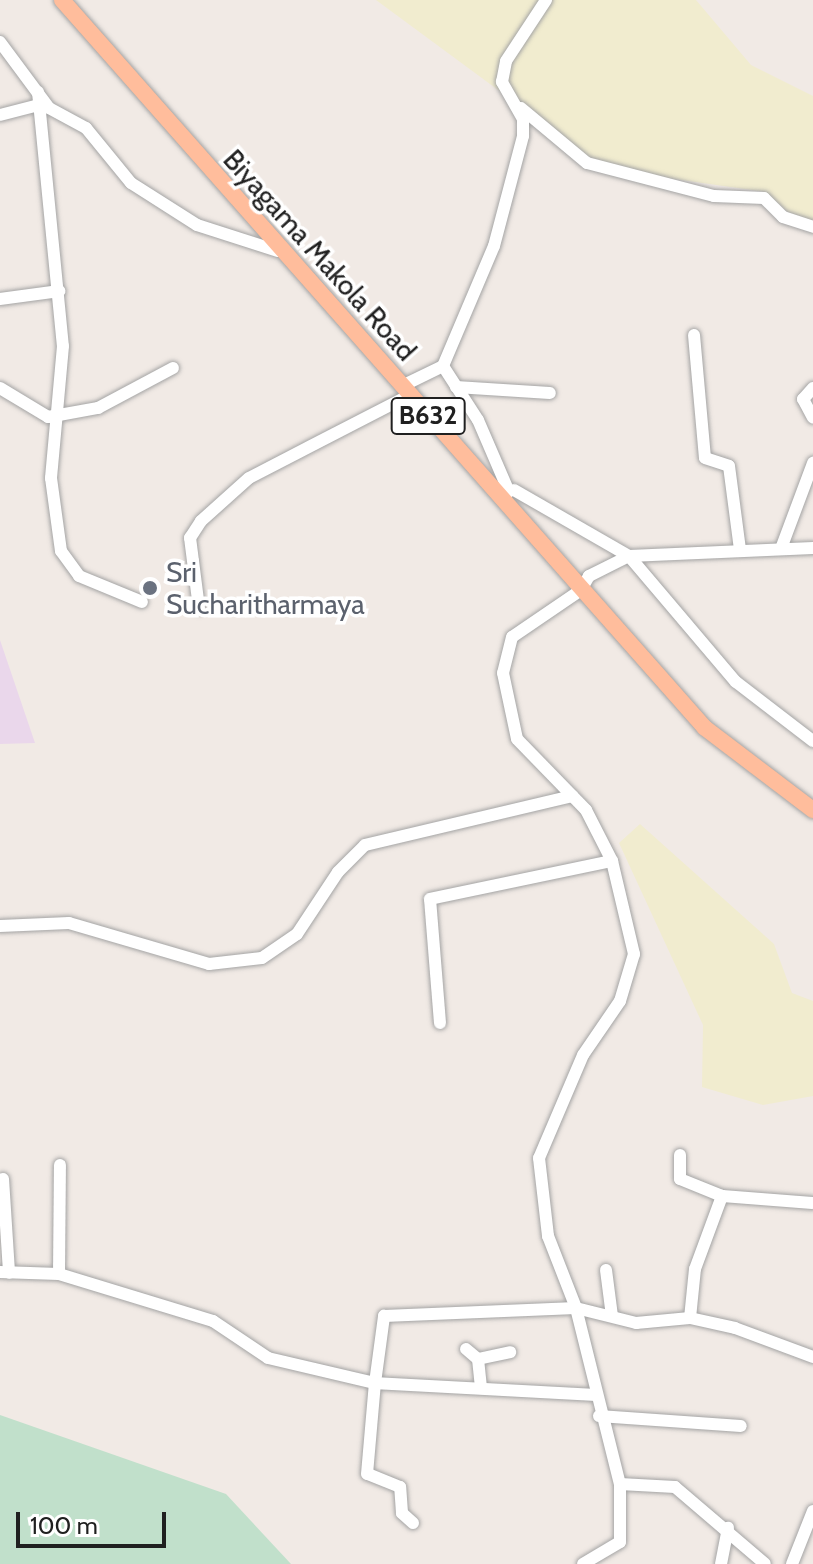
<!DOCTYPE html>
<html>
<head>
<meta charset="utf-8">
<style>
	body { margin:0 }
	#map { position:relative; width:813px; height:1564px; overflow:hidden; background:#f1eae5; font-family:Cabin,sans-serif }
	div>[style] { position:absolute }
	.industrial>* { inset:0; background:#ead7eb }
	.farmland>* { inset:0; background:#f1eccf }
	.wetland>* { inset:0; background:#c1e0cb }
	.roads { filter:drop-shadow(0 0 2px #a4a4a4) drop-shadow(0 0 2px #a4a4a4) }
	.minor>* { height:12px; margin:-6px; padding:0 6px; transform-origin:6px; border-radius:6px; background:#fff }
	.major>* { height:16px; margin:-8px; padding:0 8px; transform-origin:8px; border-radius:8px; background:#ffbd9c }
	.dots>* { width:22px; height:22px; translate:-50% -50%; box-sizing:border-box; border:4px solid #fff; border-radius:50% }
	span { translate:-50% -50%; white-space:nowrap; text-align:center; line-height:1.15; -webkit-text-stroke:7px #fff; paint-order:stroke }
	.shield-label span { padding:2px 6px; background:#fff; border:2px solid; border-radius:6px; -webkit-text-stroke-width:0 }
	.shield-label { font-size:26px; color:#202020; font-weight:700 }
	.street-label { font-size:28px; color:#202020 }
	.worship-label { font-size:28px; color:#5b616d }
	.left { translate:0 -50%; text-align:left }
	.scale { position:absolute; left:16px; top:1512px; width:150px; height:36px; box-sizing:border-box; border:4px solid #202020; border-top:0; padding-left:10px; font-size:24px; line-height:28px; white-space:nowrap; color:#202020; -webkit-text-stroke:6px #fff; paint-order:stroke }
</style>
</head>
<body>
<div id="map">
	<div class="industrial">
		<div style="clip-path:polygon(0 640px,35px 743px,0 744px)"></div>
	</div>
	<div class="farmland">
		<div style="clip-path:polygon(376px 0,696px 0,751px 65px,813px 96px,813px 234px,765px 192px,625px 172px,589px 157px)"></div>
		<div style="clip-path:polygon(640px 824px,774px 944px,792px 993px,813px 1001px,813px 1096px,763px 1105px,702px 1087px,703px 1025px,619px 843px)"></div>
	</div>
	<div class="wetland">
		<div style="clip-path:polygon(0 1415px,226px 1494px,291px 1564px,0 1564px)"></div>
	</div>
	<div class="roads">
		<div class="minor">
			<div style="left:0;top:42px;width:82px;rotate:53.4deg"></div>
			<div style="left:49px;top:108px;width:42px;rotate:28.4deg"></div>
			<div style="left:86px;top:128px;width:71px;rotate:50.7deg"></div>
			<div style="left:131px;top:183px;width:78px;rotate:32.5deg"></div>
			<div style="left:197px;top:225px;width:85px;rotate:17.8deg"></div>
			<div style="left:38px;top:92px;width:255px;rotate:84.4deg"></div>
			<div style="left:63px;top:346px;width:133px;rotate:95.2deg"></div>
			<div style="left:51px;top:478px;width:74px;rotate:82.2deg"></div>
			<div style="left:61px;top:551px;width:31px;rotate:54deg"></div>
			<div style="left:79px;top:576px;width:68px;rotate:22.4deg"></div>
			<div style="left:521px;top:108px;width:86px;rotate:39.8deg"></div>
			<div style="left:587px;top:163px;width:131px;rotate:14.6deg"></div>
			<div style="left:714px;top:196px;width:50px;rotate:2.3deg"></div>
			<div style="left:764px;top:198px;width:27px;rotate:45deg"></div>
			<div style="left:783px;top:217px;width:32px;rotate:18deg"></div>
			<div style="left:0;top:115px;width:40px;rotate:-14.4deg"></div>
			<div style="left:0;top:299px;width:60px;rotate:-7.7deg"></div>
			<div style="left:694px;top:335px;width:123px;rotate:84.9deg"></div>
			<div style="left:705px;top:458px;width:25px;rotate:18deg"></div>
			<div style="left:729px;top:466px;width:84px;rotate:82.5deg"></div>
			<div style="left:443px;top:366px;width:64px;rotate:57.1deg"></div>
			<div style="left:478px;top:420px;width:78px;rotate:66.7deg"></div>
			<div style="left:402px;top:386px;width:46px;rotate:-26deg"></div>
			<div style="left:443px;top:366px;width:130px;rotate:-67deg"></div>
			<div style="left:494px;top:246px;width:114px;rotate:-75.2deg"></div>
			<div style="left:523px;top:136px;width:17px;rotate:-90deg"></div>
			<div style="left:523px;top:119px;width:43px;rotate:-119.6deg"></div>
			<div style="left:502px;top:82px;width:21px;rotate:-79deg"></div>
			<div style="left:506px;top:61px;width:73px;rotate:-56.7deg"></div>
			<div style="left:456px;top:387px;width:94px;rotate:3.7deg"></div>
			<div style="left:0;top:388px;width:56px;rotate:31.1deg"></div>
			<div style="left:48px;top:417px;width:51px;rotate:-10.2deg"></div>
			<div style="left:98px;top:408px;width:85px;rotate:-28.1deg"></div>
			<div style="left:813px;top:388px;width:15px;rotate:132deg"></div>
			<div style="left:803px;top:399px;width:21px;rotate:62deg"></div>
			<div style="left:514px;top:490px;width:133px;rotate:29.9deg"></div>
			<div style="left:629px;top:556px;width:165px;rotate:49.7deg"></div>
			<div style="left:736px;top:682px;width:97px;rotate:37.5deg"></div>
			<div style="left:782px;top:546px;width:89px;rotate:-69.5deg"></div>
			<div style="left:813px;top:548px;width:184px;rotate:177.5deg"></div>
			<div style="left:629px;top:556px;width:45px;rotate:153.4deg"></div>
			<div style="left:589px;top:576px;width:16px;rotate:120deg"></div>
			<div style="left:581px;top:590px;width:83px;rotate:145.7deg"></div>
			<div style="left:512px;top:637px;width:37px;rotate:104deg"></div>
			<div style="left:503px;top:673px;width:67px;rotate:78deg"></div>
			<div style="left:517px;top:739px;width:99px;rotate:45.8deg"></div>
			<div style="left:586px;top:810px;width:57px;rotate:63deg"></div>
			<div style="left:612px;top:861px;width:96px;rotate:76.7deg"></div>
			<div style="left:634px;top:954px;width:49px;rotate:106.6deg"></div>
			<div style="left:620px;top:1001px;width:65px;rotate:124.4deg"></div>
			<div style="left:583px;top:1055px;width:112px;rotate:113.1deg"></div>
			<div style="left:539px;top:1158px;width:79px;rotate:83.4deg"></div>
			<div style="left:548px;top:1236px;width:77px;rotate:68.7deg"></div>
			<div style="left:576px;top:1308px;width:62px;rotate:14deg"></div>
			<div style="left:636px;top:1323px;width:54px;rotate:-5.3deg"></div>
			<div style="left:690px;top:1318px;width:46px;rotate:12.5deg"></div>
			<div style="left:735px;top:1328px;width:83px;rotate:20.4deg"></div>
			<div style="left:199px;top:608px;width:71px;rotate:-97.3deg"></div>
			<div style="left:190px;top:538px;width:20px;rotate:-57deg"></div>
			<div style="left:201px;top:521px;width:64px;rotate:-41.9deg"></div>
			<div style="left:249px;top:478px;width:181px;rotate:-27.3deg"></div>
			<div style="left:0;top:926px;width:69px;rotate:-2.5deg"></div>
			<div style="left:69px;top:923px;width:146px;rotate:16.3deg"></div>
			<div style="left:209px;top:964px;width:53px;rotate:-6.5deg"></div>
			<div style="left:262px;top:958px;width:42px;rotate:-34.4deg"></div>
			<div style="left:297px;top:934px;width:74px;rotate:-56.5deg"></div>
			<div style="left:338px;top:872px;width:38px;rotate:-45deg"></div>
			<div style="left:365px;top:845px;width:213px;rotate:-13.3deg"></div>
			<div style="left:440px;top:1023px;width:124px;rotate:-94.6deg"></div>
			<div style="left:430px;top:899px;width:186px;rotate:-11.8deg"></div>
			<div style="left:680px;top:1155px;width:24px;rotate:90deg"></div>
			<div style="left:680px;top:1179px;width:45px;rotate:22deg"></div>
			<div style="left:3px;top:1179px;width:94px;rotate:86.3deg"></div>
			<div style="left:606px;top:1270px;width:46px;rotate:82.6deg"></div>
			<div style="left:0;top:1272px;width:59px;rotate:1.9deg"></div>
			<div style="left:59px;top:1274px;width:161px;rotate:17deg"></div>
			<div style="left:213px;top:1321px;width:66px;rotate:33.9deg"></div>
			<div style="left:268px;top:1358px;width:110px;rotate:13.2deg"></div>
			<div style="left:375px;top:1383px;width:68px;rotate:-82.3deg"></div>
			<div style="left:384px;top:1316px;width:192px;rotate:-2.4deg"></div>
			<div style="left:576px;top:1308px;width:181px;rotate:76deg"></div>
			<div style="left:620px;top:1484px;width:58px;rotate:90deg"></div>
			<div style="left:620px;top:1542px;width:43px;rotate:149.3deg"></div>
			<div style="left:59px;top:1274px;width:109px;rotate:-89.5deg"></div>
			<div style="left:690px;top:1318px;width:49px;rotate:-84.2deg"></div>
			<div style="left:695px;top:1269px;width:78px;rotate:-69.7deg"></div>
			<div style="left:722px;top:1196px;width:91px;rotate:4.4deg"></div>
			<div style="left:466px;top:1349px;width:16px;rotate:40deg"></div>
			<div style="left:478px;top:1359px;width:27px;rotate:84deg"></div>
			<div style="left:478px;top:1359px;width:33px;rotate:-12deg"></div>
			<div style="left:599px;top:1416px;width:142px;rotate:4deg"></div>
			<div style="left:620px;top:1484px;width:55px;rotate:3.1deg"></div>
			<div style="left:675px;top:1487px;width:118px;rotate:40.5deg"></div>
			<div style="left:413px;top:1523px;width:15px;rotate:-138deg"></div>
			<div style="left:402px;top:1513px;width:26px;rotate:-94deg"></div>
			<div style="left:400px;top:1487px;width:35px;rotate:-158deg"></div>
			<div style="left:367px;top:1474px;width:91px;rotate:-85deg"></div>
			<div style="left:375px;top:1383px;width:220px;rotate:3.1deg"></div>
			<div style="left:721px;top:1564px;width:37px;rotate:-79deg"></div>
			<div style="left:792px;top:1564px;width:57px;rotate:-68.4deg"></div>
		</div>
		<div class="major">
			<div style="left:62px;top:0;width:971px;rotate:48.55deg"></div>
			<div style="left:705px;top:728px;width:136px;rotate:37.2deg"></div>
		</div>
	</div>
	<div class="dots">
		<div style="left:150px;top:588px;background:#6b7280"></div>
	</div>
	<div class="shield-label">
		<span style="left:428px;top:416px">B632</span>
	</div>
	<div class="street-label">
		<span style="left:320px;top:255px;rotate:48deg">Biyagama Makola Road</span>
	</div>
	<div class="worship-label">
		<span class="left" style="left:166px;top:588px">Sri<br>Sucharitharmaya</span>
	</div>
	<div class="scale">100 m</div>
</div>
</body>
</html>
